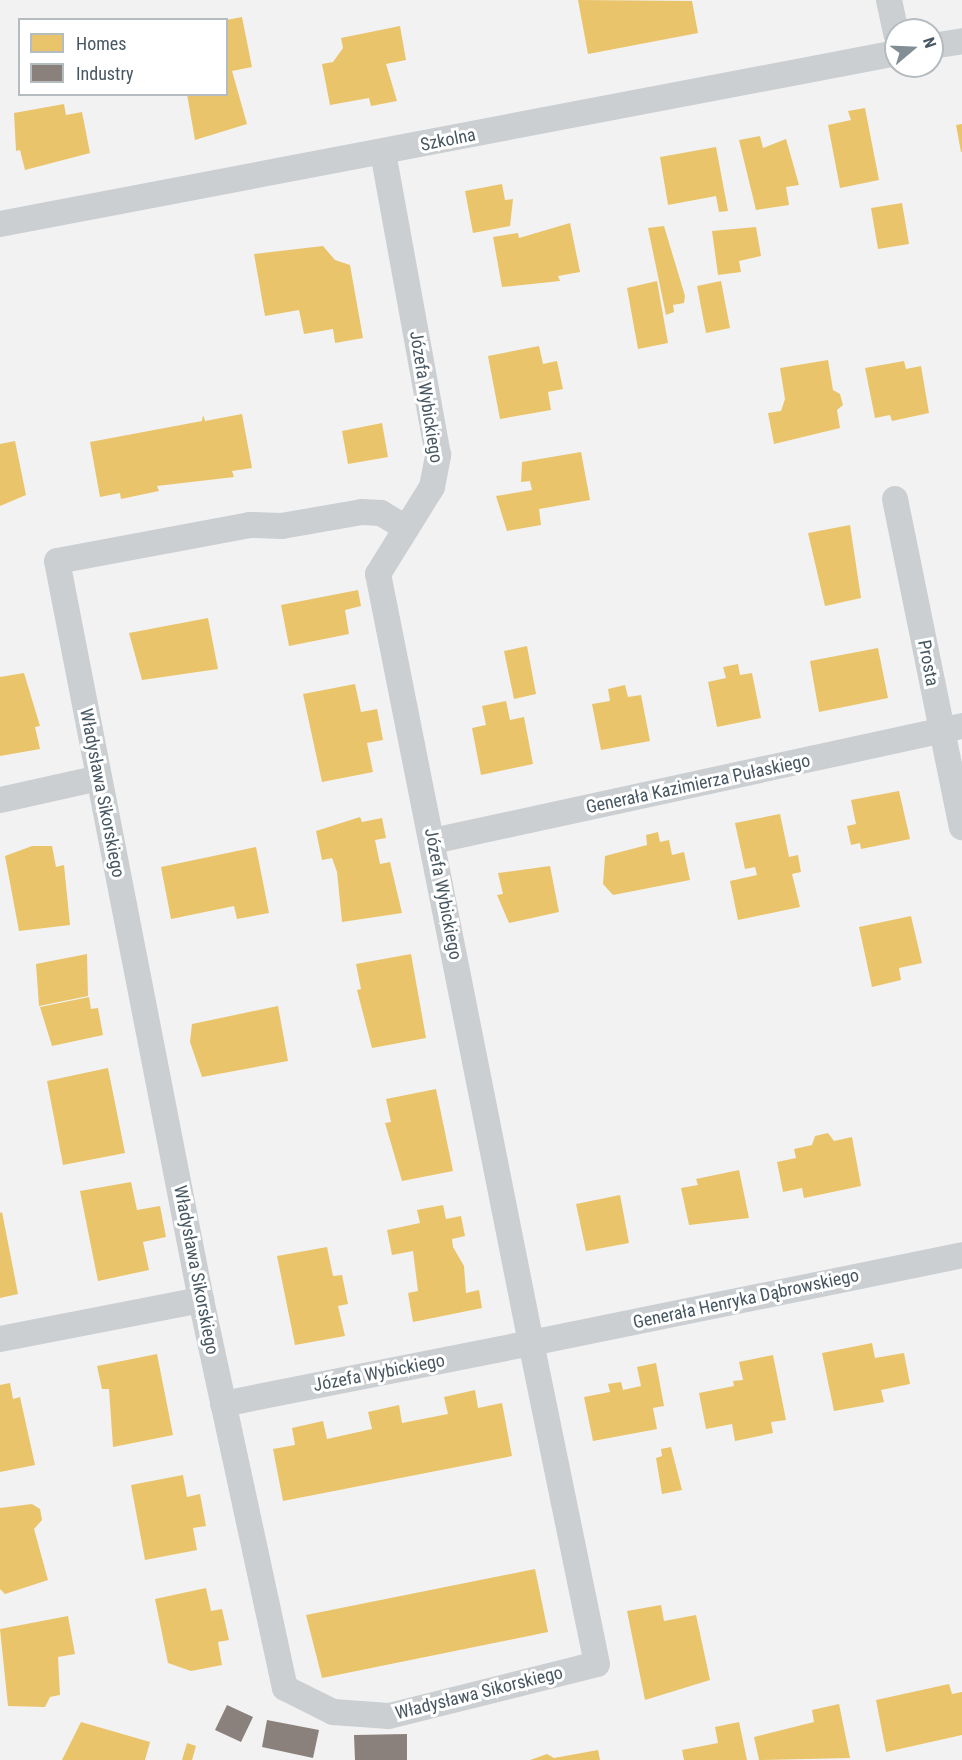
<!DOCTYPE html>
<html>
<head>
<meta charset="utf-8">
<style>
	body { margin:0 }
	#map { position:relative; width:962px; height:1760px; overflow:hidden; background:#f3f2f2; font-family:"Roboto Condensed",sans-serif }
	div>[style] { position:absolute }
	.homes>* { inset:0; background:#e9c46a }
	.industry>* { inset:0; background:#8a817c }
	.minor>* { height:26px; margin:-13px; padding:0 13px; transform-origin:13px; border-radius:13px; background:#cbcfd2 }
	span { translate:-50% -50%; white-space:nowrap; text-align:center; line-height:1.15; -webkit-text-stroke:6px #fff; paint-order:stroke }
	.street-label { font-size:18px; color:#475761 }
	.legend { position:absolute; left:18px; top:18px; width:210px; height:78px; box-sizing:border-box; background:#fff; border:2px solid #b5bcc0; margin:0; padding:8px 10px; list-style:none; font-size:18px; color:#475761 }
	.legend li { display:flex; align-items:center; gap:12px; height:30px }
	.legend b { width:30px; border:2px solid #b5bcc0 }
	.north { position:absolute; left:884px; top:18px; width:60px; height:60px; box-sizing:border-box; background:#fff; border:2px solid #b5bcc0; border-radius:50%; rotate:71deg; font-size:16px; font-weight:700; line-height:24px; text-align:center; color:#475761 }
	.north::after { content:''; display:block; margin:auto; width:21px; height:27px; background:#838d94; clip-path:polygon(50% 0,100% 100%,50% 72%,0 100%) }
</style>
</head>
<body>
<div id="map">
	<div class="homes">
		<div style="clip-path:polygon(578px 0,692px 1px,698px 33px,588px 54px)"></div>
		<div style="clip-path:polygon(242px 17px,252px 67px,232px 71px,247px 124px,195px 140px,187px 94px,226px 94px,226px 20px)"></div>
		<div style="clip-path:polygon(400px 26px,406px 60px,386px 64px,397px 101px,371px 106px,369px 98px,330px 105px,322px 64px,333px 62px,343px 48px,341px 38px)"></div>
		<div style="clip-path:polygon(64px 104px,66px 115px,82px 112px,90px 153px,25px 170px,20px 150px,16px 151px,14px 113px)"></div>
		<div style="clip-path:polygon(865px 108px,879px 180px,840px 188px,828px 125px,851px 120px,848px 111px)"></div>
		<div style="clip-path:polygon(962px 124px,962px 152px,961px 152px,956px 125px)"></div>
		<div style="clip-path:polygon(760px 136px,763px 148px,786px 139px,799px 185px,786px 187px,789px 205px,756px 210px,739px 140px)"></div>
		<div style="clip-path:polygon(716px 147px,728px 211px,719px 212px,716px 196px,668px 205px,660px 157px)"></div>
		<div style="clip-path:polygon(502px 184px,505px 200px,513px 199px,510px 226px,473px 233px,465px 191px)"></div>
		<div style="clip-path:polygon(902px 203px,909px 244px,878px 249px,871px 208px)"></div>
		<div style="clip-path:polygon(570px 223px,580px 272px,558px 276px,560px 281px,502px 287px,493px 237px,518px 233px,519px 238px)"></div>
		<div style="clip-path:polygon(664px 226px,685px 296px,684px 303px,673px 305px,674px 312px,666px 315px,648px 228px)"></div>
		<div style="clip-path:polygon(756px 227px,761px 256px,739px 261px,741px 272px,718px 275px,712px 231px)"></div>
		<div style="clip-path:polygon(323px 246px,335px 260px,350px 265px,363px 338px,335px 343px,333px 329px,304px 334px,299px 310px,265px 316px,254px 254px)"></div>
		<div style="clip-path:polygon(657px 281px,668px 343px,638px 349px,627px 288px)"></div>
		<div style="clip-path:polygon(721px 281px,730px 328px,706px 333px,697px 286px)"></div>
		<div style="clip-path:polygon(539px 346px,543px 364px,557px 361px,563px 389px,548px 392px,551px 410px,500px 419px,488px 356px)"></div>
		<div style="clip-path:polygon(828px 360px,833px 390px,840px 394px,843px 405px,837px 410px,840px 428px,774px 444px,768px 413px,781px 411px,785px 399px,780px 368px)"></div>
		<div style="clip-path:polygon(904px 361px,906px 369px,921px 366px,929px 413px,892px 421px,890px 415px,875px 418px,865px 368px)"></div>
		<div style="clip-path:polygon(242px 414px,252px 468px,232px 471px,234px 477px,157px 486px,159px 491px,121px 499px,120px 493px,100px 497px,90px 442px,202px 421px,203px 415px,205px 421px)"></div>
		<div style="clip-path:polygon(382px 423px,388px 457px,348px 464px,342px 431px)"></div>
		<div style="clip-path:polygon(15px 441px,26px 495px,0 506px,0 444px)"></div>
		<div style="clip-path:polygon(581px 452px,590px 500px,539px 509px,541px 525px,507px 531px,496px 496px,532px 490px,530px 481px,521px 482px,522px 462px)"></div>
		<div style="clip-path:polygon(850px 525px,861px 598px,825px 606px,808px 533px)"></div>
		<div style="clip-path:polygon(358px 590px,361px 606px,345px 610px,349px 634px,289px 646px,281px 605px)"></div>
		<div style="clip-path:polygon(208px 618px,218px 669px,142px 680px,129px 633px)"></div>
		<div style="clip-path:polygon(527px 646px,536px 694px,514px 699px,504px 651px)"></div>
		<div style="clip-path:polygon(878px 648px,888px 698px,819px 712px,810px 661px)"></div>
		<div style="clip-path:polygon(738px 664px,740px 675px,752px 673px,761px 718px,717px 727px,708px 682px,726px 678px,723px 667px)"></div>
		<div style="clip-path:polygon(24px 673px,40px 726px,35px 727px,40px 749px,0 756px,0 677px)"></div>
		<div style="clip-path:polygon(355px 684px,361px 712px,377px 709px,383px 740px,367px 743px,373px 772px,322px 782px,303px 694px)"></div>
		<div style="clip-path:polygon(625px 685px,628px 697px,641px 695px,650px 741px,601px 750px,592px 704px,610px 701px,608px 689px)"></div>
		<div style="clip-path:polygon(506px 701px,510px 720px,524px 717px,533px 764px,481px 775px,472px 728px,486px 725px,482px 706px)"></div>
		<div style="clip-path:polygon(899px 791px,910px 839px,861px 849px,860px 843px,851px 845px,847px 826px,856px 824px,851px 800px)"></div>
		<div style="clip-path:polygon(780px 814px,789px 857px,798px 855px,801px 872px,792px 874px,800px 907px,738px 920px,730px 881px,757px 875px,755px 867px,745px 869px,735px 823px)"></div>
		<div style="clip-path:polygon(360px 817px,362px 822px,382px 818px,386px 838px,375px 840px,380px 864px,390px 862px,402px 913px,342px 922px,337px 872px,332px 858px,322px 860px,316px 831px)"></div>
		<div style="clip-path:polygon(658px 832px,660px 842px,669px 840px,672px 855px,684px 852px,690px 880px,613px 895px,603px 884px,605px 856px,647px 845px,646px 835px)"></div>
		<div style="clip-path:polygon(32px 846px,52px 846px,56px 867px,64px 865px,70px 925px,19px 931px,5px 856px)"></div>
		<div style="clip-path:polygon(256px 847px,269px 913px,237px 919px,234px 906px,171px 919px,161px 867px)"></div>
		<div style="clip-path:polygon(550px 866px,559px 912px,509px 923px,497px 895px,503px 894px,498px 873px)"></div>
		<div style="clip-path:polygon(911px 916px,922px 963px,899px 968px,901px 980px,872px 987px,859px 927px)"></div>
		<div style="clip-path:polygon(87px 954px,88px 996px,39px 1006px,36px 964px)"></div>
		<div style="clip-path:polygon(411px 954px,426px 1038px,372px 1048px,357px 990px,361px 989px,356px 964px)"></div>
		<div style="clip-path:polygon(89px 997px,91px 1009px,98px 1008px,103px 1035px,52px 1046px,40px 1007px)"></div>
		<div style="clip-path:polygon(278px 1006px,288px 1061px,202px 1077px,190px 1042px,192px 1024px)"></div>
		<div style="clip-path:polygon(108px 1068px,125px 1153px,63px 1165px,47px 1081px)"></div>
		<div style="clip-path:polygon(436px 1089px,453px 1171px,402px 1181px,385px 1123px,391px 1122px,386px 1099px)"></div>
		<div style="clip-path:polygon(828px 1133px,834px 1141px,852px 1137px,861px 1186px,804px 1198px,802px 1188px,783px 1192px,777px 1162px,796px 1158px,794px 1149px,812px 1145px,815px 1136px)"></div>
		<div style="clip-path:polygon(739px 1170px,749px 1218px,689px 1225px,681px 1188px,698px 1185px,696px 1179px)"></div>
		<div style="clip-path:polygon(131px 1182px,137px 1210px,160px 1206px,166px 1237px,143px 1242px,149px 1270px,98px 1281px,80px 1191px)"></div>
		<div style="clip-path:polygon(620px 1195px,629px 1243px,586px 1251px,576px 1204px)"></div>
		<div style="clip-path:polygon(443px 1205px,446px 1219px,461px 1216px,465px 1236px,452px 1239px,453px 1247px,464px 1266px,466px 1293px,479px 1290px,482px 1308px,413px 1322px,408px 1293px,418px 1291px,413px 1251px,392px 1255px,387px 1230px,420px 1223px,417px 1210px)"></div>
		<div style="clip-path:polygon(2px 1212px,18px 1294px,0 1298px,0 1213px)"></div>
		<div style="clip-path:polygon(327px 1247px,333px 1276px,342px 1275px,348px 1304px,338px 1306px,345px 1336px,295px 1345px,277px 1256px)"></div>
		<div style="clip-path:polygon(872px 1343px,875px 1358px,904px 1353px,910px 1384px,881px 1390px,884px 1402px,834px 1411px,822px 1353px)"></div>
		<div style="clip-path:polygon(157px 1354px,173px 1435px,113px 1447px,109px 1389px,102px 1389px,97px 1366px)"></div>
		<div style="clip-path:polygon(773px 1355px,786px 1420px,771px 1422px,773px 1433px,735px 1441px,732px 1424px,706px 1429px,699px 1393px,734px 1386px,733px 1381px,743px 1380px,739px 1362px)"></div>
		<div style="clip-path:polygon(656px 1363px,664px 1406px,653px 1408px,657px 1429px,593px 1441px,584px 1397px,610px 1392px,608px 1384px,621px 1382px,623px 1390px,641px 1386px,637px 1367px)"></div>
		<div style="clip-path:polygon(10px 1383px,13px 1399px,20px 1397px,35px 1465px,0 1472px,0 1385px)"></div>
		<div style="clip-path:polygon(475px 1390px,478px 1408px,502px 1403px,512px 1456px,283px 1501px,273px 1449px,295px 1445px,292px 1428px,323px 1421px,327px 1439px,372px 1429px,368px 1412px,399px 1405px,402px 1423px,448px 1414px,444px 1397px)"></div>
		<div style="clip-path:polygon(671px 1447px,682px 1490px,662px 1494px,656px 1458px,662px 1456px,661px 1449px)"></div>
		<div style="clip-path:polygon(183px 1475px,187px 1497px,200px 1494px,206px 1526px,193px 1528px,197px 1550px,145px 1560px,131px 1485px)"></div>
		<div style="clip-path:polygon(32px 1504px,40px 1509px,42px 1520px,34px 1529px,48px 1580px,5px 1594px,0 1589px,0 1508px)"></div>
		<div style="clip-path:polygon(535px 1569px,548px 1632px,322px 1678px,306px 1615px)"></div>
		<div style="clip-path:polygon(206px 1588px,211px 1611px,222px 1609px,229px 1640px,218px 1642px,222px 1665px,191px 1671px,168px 1663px,155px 1599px)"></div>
		<div style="clip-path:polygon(661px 1605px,664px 1621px,696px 1615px,710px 1680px,645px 1700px,627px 1611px)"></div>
		<div style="clip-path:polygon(68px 1616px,75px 1654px,58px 1657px,60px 1695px,50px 1697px,45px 1707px,8px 1706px,0 1629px)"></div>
		<div style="clip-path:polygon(949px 1684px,952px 1694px,962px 1692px,962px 1735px,886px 1752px,876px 1700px)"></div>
		<div style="clip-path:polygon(839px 1704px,850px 1758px,759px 1760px,754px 1737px,814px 1722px,812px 1710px)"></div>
		<div style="clip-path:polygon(81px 1722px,150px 1742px,145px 1760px,62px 1760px)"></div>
		<div style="clip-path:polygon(739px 1722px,747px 1760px,684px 1760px,682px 1750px,718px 1743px,715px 1727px)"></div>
		<div style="clip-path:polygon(187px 1743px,196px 1746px,192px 1760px,182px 1760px)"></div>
		<div style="clip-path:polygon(598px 1750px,600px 1760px,530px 1760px,547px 1754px,554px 1758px)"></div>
	</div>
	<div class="industry">
		<div style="clip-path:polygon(227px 1705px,253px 1717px,241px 1742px,215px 1730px)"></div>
		<div style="clip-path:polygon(267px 1720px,319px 1730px,313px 1758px,262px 1747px)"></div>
		<div style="clip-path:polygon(407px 1734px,407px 1760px,355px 1760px,354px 1735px)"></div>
	</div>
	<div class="minor">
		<div style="left:889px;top:0;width:35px;rotate:78deg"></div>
		<div style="left:932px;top:46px;width:30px;rotate:-9deg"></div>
		<div style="left:0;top:224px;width:912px;rotate:-10.8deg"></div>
		<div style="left:895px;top:499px;width:335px;rotate:78.5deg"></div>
		<div style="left:406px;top:528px;width:29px;rotate:-149deg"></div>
		<div style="left:381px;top:513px;width:19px;rotate:-177deg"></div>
		<div style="left:362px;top:512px;width:81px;rotate:170.1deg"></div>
		<div style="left:282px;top:526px;width:32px;rotate:-178deg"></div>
		<div style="left:250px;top:525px;width:196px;rotate:169.4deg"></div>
		<div style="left:57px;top:561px;width:753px;rotate:78.97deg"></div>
		<div style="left:201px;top:1300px;width:397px;rotate:77.8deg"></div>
		<div style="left:285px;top:1688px;width:54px;rotate:26.6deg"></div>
		<div style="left:333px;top:1712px;width:56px;rotate:4.1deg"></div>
		<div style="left:389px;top:1716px;width:214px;rotate:-14deg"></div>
		<div style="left:597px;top:1664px;width:328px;rotate:-101.6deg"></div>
		<div style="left:531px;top:1343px;width:440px;rotate:-11.5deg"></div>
		<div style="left:0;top:800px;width:101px;rotate:-12.5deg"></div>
		<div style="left:433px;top:841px;width:541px;rotate:-12.26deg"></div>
		<div style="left:0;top:1339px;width:205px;rotate:-11deg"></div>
		<div style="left:223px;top:1404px;width:314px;rotate:-11.2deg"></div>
		<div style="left:531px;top:1343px;width:784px;rotate:-101.25deg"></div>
		<div style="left:378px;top:574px;width:102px;rotate:-58.2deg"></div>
		<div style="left:432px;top:487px;width:33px;rotate:-79deg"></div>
		<div style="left:438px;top:455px;width:308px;rotate:-100.3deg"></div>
	</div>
	<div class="street-label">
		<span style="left:448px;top:140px;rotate:-11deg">Szkolna</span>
		<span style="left:426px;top:397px;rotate:81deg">Józefa Wybickiego</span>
		<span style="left:928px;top:663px;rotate:79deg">Prosta</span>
		<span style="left:698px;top:784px;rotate:-12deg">Generała Kazimierza Pułaskiego</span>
		<span style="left:102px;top:793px;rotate:79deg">Władysława Sikorskiego</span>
		<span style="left:443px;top:894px;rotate:79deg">Józefa Wybickiego</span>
		<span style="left:196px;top:1270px;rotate:79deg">Władysława Sikorskiego</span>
		<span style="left:746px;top:1299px;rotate:-12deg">Generała Henryka Dąbrowskiego</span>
		<span style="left:379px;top:1373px;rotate:-11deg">Józefa Wybickiego</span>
		<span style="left:479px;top:1693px;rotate:-14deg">Władysława Sikorskiego</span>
	</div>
	<ul class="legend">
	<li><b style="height:16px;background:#e9c46a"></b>Homes</li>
	<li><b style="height:16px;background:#8a817c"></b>Industry</li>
	</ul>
	<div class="north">N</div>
</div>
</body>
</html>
